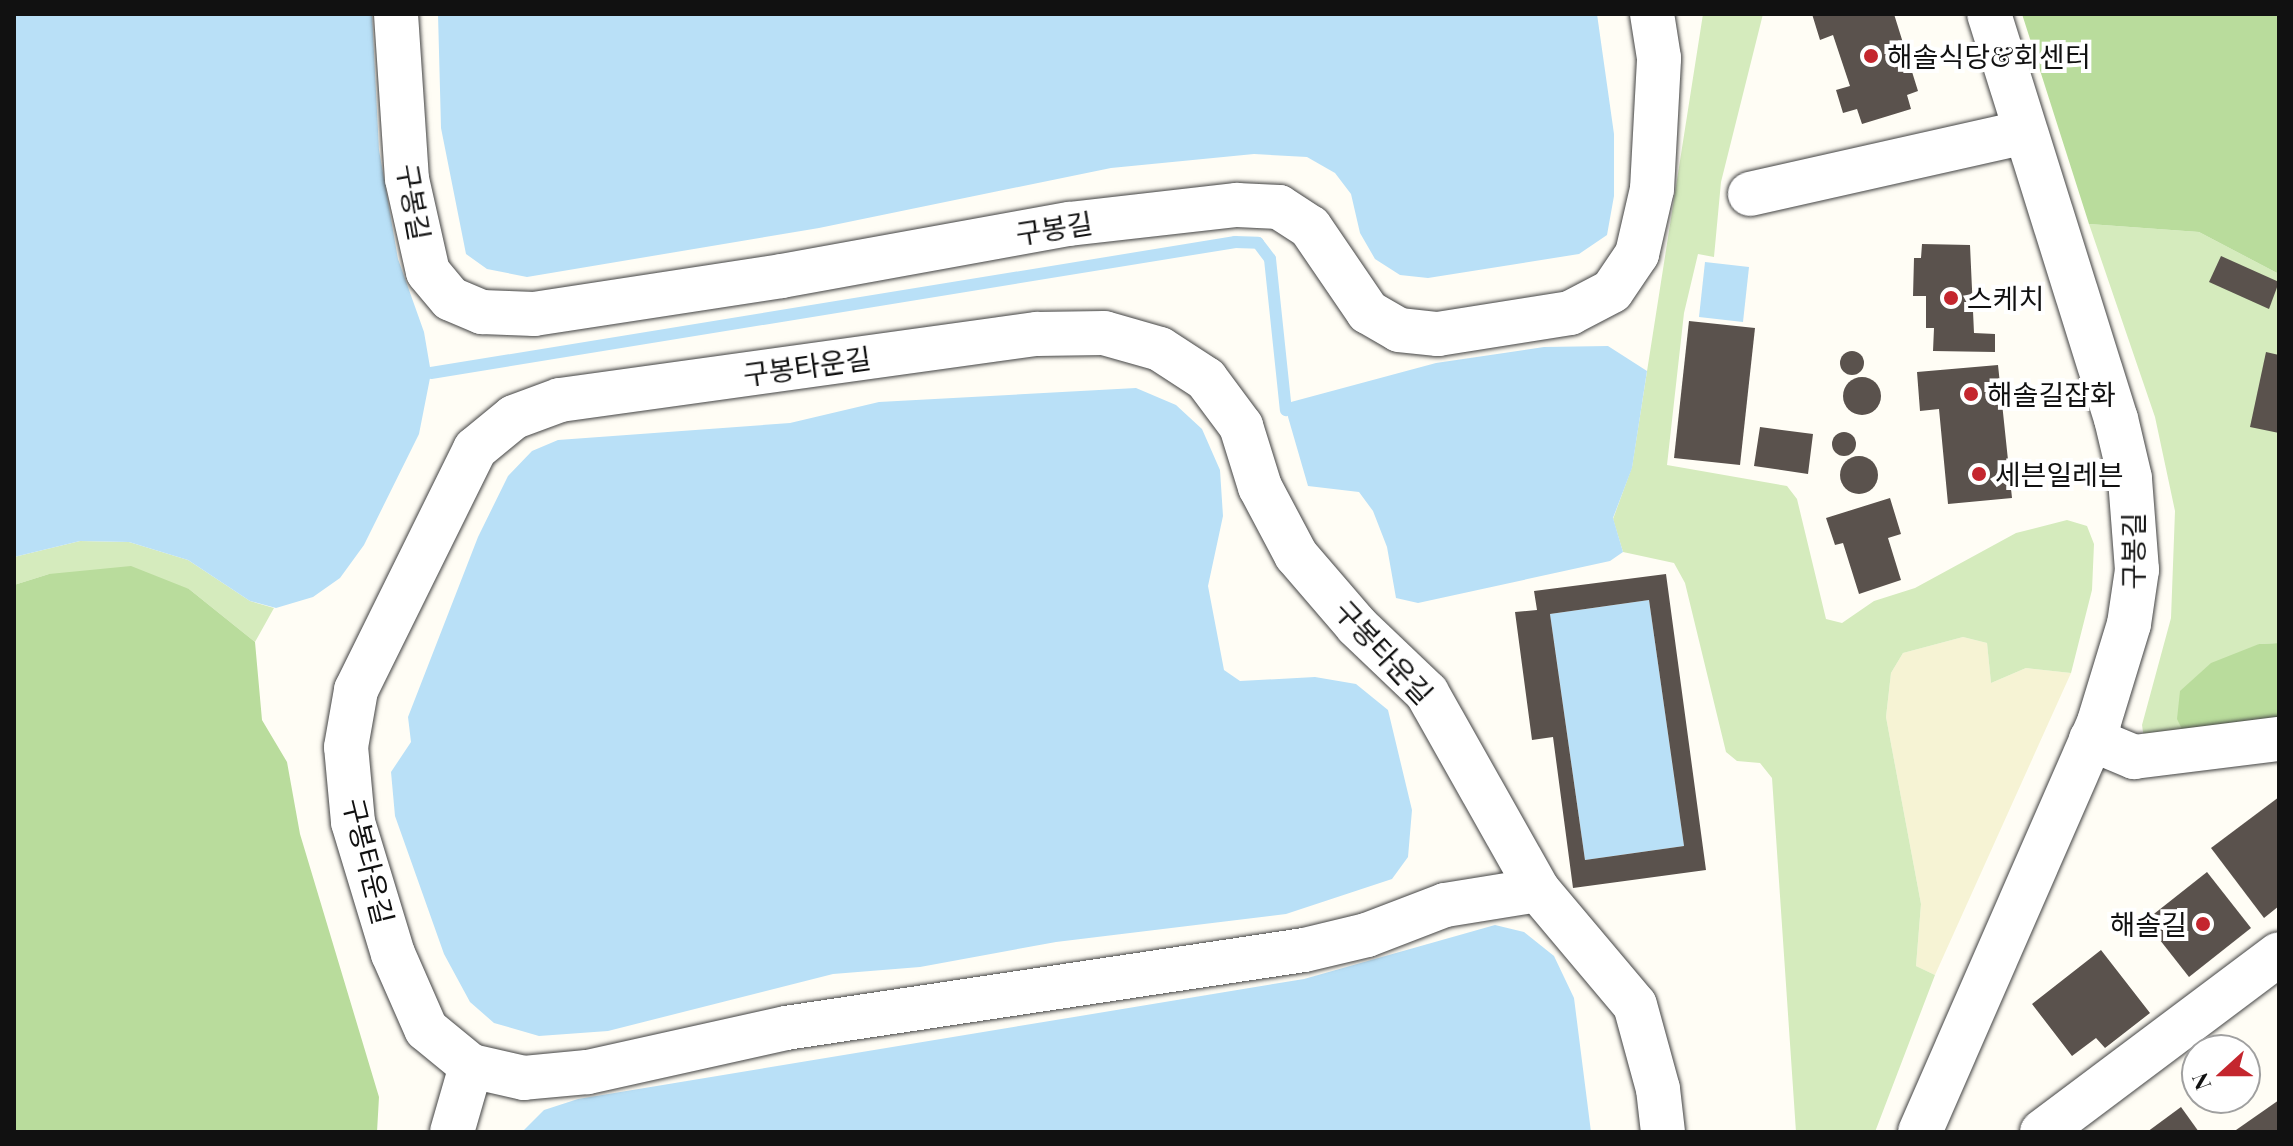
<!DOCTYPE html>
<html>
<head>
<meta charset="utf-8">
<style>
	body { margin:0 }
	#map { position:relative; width:2293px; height:1146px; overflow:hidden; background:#fffdf5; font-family:"Playfair Display","Noto Sans KR",serif }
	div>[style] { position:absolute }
	.farmland>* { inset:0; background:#f6f3d4 }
	.green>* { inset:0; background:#d5ebbd }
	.forest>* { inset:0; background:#b9dc9c }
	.water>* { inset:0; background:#b9e0f7 }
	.stream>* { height:12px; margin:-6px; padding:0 6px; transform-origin:6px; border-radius:6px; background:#b9e0f7 }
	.building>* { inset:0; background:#5a524d }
	.round { border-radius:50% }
	.roads { filter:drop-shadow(0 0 2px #444) drop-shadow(0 0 2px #444) }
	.minor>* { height:44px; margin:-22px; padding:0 22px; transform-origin:22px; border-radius:22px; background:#fff }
	.dots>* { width:22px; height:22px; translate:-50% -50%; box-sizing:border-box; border:4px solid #fff; border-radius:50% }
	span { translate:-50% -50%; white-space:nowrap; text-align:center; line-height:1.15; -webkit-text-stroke:8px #fff; paint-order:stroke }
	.poi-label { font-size:28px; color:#111 }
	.left { translate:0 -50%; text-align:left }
	.right { translate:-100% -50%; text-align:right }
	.street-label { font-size:28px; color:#111 }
	.frame { position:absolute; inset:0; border:16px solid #111; pointer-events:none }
	.north { position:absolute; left:2181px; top:1034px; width:80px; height:80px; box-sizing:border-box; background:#fff; border:2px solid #a0a0a0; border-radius:50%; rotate:249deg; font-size:22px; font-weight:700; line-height:32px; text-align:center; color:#111 }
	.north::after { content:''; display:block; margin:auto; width:28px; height:36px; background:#c4262e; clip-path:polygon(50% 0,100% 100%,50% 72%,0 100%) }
</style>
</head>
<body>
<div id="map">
	<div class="farmland">
		<div style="clip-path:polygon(1963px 637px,1987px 643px,1991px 683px,2026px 668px,2071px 673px,1935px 975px,1916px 966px,1921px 904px,1886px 717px,1891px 673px,1903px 653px)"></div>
	</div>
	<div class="green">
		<div style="clip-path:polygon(1703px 14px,1763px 14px,1721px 182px,1714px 257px,1698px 254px,1684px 313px,1667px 465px,1787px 486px,1797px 499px,1826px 619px,1842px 623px,1874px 601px,1915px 588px,2016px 533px,2067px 520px,2087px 526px,2094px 544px,2092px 590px,2071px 673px,2026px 668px,1991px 683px,1987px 643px,1963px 637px,1903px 653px,1891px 673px,1886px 717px,1921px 904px,1916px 966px,1935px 975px,1875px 1132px,1796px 1132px,1772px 778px,1760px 763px,1737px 761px,1726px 752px,1685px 583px,1674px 563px,1623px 552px,1613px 519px,1632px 467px)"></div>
		<div style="clip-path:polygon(2089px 224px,2199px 232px,2279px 274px,2279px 643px,2259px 644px,2187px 738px,2144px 738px,2142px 725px,2171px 618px,2175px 511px,2155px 417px)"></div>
		<div style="clip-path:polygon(80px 541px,129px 542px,188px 560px,250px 601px,274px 608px,255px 642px,189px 589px,49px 574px,14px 585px,14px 557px)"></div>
	</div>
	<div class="forest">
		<div style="clip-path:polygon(2022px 14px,2279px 14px,2279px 274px,2199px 232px,2089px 224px)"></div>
		<div style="clip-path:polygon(131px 566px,189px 589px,255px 642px,262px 720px,287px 762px,300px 834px,379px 1097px,377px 1132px,14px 1132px,14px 585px,49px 574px)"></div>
		<div style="clip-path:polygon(2279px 643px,2279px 728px,2187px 739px,2177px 719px,2180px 691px,2211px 663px,2259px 644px)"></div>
	</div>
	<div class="water">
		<div style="clip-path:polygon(14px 14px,372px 14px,379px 150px,398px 259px,424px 332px,431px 373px,419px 434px,364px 545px,340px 578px,313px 597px,276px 608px,250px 601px,188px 560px,129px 542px,80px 541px,14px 557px)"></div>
		<div style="clip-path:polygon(438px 14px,1597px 14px,1614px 134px,1614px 196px,1607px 235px,1579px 254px,1428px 278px,1400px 275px,1375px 259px,1360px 233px,1351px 194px,1335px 173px,1307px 157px,1254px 154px,1111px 168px,819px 228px,527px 277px,487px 269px,466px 254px,441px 128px)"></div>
		<div style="clip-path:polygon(1705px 262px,1749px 267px,1743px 322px,1699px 317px)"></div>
		<div style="clip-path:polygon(1608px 346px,1647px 371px,1632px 468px,1613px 518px,1623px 552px,1610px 561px,1418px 603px,1396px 598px,1387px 547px,1373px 511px,1359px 492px,1308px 486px,1286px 410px,1291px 402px,1436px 363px,1544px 347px)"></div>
		<div style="clip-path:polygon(1136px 388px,1176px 405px,1202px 429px,1220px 470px,1223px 516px,1208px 586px,1224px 670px,1240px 681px,1315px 677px,1356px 684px,1388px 710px,1412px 810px,1408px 857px,1392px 879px,1286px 914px,1056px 942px,920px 967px,833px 974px,608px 1031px,539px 1036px,494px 1023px,470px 1002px,444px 954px,395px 816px,391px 772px,411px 742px,408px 717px,478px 537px,508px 476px,532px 451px,558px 440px,790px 423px,879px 402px)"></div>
		<div style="clip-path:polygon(1649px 600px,1684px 846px,1585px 860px,1550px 614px)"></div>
		<div style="clip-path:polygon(1495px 925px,1524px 932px,1554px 956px,1574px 998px,1591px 1132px,522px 1132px,544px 1110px,578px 1099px,1304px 979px)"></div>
	</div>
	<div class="stream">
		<div style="left:431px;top:373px;width:815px;rotate:-9.25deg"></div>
		<div style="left:1235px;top:242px;width:23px;rotate:2deg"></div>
		<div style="left:1258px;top:243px;width:20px;rotate:53deg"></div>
		<div style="left:1270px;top:259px;width:152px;rotate:84deg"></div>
	</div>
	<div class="building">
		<div style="clip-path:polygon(1812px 14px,1894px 14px,1918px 91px,1907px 95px,1911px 109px,1862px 124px,1857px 109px,1843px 113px,1836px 90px,1850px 86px,1833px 35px,1820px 40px)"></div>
		<div style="clip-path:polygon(1922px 244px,1970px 245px,1974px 333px,1995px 334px,1995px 352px,1933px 351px,1934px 328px,1926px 328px,1926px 296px,1913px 296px,1914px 258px,1921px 258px)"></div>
		<div style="clip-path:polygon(2221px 256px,2279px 282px,2269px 309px,2209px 282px)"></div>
		<div style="clip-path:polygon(1689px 321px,1755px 328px,1740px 465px,1674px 458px)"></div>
		<div class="round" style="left:1840px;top:351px;width:24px;height:24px"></div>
		<div style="clip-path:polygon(2266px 352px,2279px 355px,2279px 433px,2250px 427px)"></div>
		<div style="clip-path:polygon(1998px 365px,2012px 498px,1948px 504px,1939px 409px,1920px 411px,1917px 372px)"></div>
		<div class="round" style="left:1843px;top:377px;width:38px;height:38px"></div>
		<div style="clip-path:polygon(1760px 427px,1813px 434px,1808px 474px,1754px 466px)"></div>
		<div class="round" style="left:1832px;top:432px;width:24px;height:24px"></div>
		<div class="round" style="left:1840px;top:456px;width:38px;height:38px"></div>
		<div style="clip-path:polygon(1890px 498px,1901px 534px,1888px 538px,1901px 580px,1859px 594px,1843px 543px,1835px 545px,1826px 518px)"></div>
		<div style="clip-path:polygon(evenodd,1666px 574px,1706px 870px,1573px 888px,1553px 737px,1532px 740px,1515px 612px,1537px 610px,1534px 591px,1666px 574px,1649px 600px,1684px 846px,1585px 860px,1550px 614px,1649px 600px)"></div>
		<div style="clip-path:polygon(2279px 797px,2279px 906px,2264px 918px,2211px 848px)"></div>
		<div style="clip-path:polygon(2207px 872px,2251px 928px,2189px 977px,2145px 921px)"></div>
		<div style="clip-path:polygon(2101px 950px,2150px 1013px,2105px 1048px,2096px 1038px,2072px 1056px,2032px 1004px)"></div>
		<div style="clip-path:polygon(2279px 1100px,2279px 1132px,2236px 1130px)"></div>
		<div style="clip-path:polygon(2181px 1107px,2199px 1132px,2147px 1132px)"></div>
	</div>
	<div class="roads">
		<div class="minor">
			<div style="left:396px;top:14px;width:165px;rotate:86.2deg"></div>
			<div style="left:407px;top:179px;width:95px;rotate:77.3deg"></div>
			<div style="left:428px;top:272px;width:35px;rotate:50deg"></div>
			<div style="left:451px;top:299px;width:34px;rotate:23deg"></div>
			<div style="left:482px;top:312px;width:52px;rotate:2.2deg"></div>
			<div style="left:534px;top:314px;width:251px;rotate:-8.7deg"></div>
			<div style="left:782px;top:276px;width:292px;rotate:-10.3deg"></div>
			<div style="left:1069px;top:224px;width:169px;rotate:-6.5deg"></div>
			<div style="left:1237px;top:205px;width:42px;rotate:2.7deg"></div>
			<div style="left:1279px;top:207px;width:37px;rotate:33deg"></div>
			<div style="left:1310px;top:227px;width:103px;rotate:55.7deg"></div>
			<div style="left:1368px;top:312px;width:36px;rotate:30deg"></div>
			<div style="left:1399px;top:330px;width:39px;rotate:6deg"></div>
			<div style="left:1438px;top:334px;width:134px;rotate:-9deg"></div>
			<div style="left:1570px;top:313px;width:47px;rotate:-27.6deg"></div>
			<div style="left:1612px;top:291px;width:45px;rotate:-56deg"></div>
			<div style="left:1637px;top:254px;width:67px;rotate:-77deg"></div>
			<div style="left:1652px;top:189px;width:131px;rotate:-86.9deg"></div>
			<div style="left:1659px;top:58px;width:45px;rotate:-99deg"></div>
			<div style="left:1750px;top:194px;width:282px;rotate:-12.7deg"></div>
			<div style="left:2091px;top:739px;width:47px;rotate:22.7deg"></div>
			<div style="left:2134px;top:757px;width:146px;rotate:-7.1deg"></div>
			<div style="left:1538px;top:890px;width:94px;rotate:170.8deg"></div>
			<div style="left:1445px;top:905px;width:84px;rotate:159deg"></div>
			<div style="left:1367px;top:935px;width:65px;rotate:166.6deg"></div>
			<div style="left:1304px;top:950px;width:524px;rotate:171.44deg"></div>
			<div style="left:786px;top:1028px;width:204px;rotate:167.5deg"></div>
			<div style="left:587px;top:1072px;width:63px;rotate:174.6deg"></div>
			<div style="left:524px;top:1078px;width:54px;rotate:-167.2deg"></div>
			<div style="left:471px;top:1066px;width:58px;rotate:-140.6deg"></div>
			<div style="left:426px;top:1029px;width:82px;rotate:-113.7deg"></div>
			<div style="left:393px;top:954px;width:138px;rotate:-106.9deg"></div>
			<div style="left:353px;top:822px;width:75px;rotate:-95.3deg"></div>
			<div style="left:346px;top:747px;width:58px;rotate:-80deg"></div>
			<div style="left:356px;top:690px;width:269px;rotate:-63.7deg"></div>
			<div style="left:475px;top:449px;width:50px;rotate:-39.4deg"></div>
			<div style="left:514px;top:417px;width:49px;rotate:-20.3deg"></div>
			<div style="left:560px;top:400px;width:482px;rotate:-7.9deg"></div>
			<div style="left:1037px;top:334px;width:67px;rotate:-0.9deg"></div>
			<div style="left:1104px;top:333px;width:58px;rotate:15.9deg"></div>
			<div style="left:1160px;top:349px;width:55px;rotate:33.1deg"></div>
			<div style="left:1206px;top:379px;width:59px;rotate:53.3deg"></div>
			<div style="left:1241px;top:426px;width:64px;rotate:72.7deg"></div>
			<div style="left:1260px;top:487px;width:77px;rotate:62.1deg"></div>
			<div style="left:1296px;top:555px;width:94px;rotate:49.3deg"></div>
			<div style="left:1357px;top:626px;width:97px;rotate:43.7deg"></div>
			<div style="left:1427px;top:693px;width:226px;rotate:60.6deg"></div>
			<div style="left:1538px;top:890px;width:150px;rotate:49.9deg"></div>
			<div style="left:1635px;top:1005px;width:87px;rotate:74.7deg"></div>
			<div style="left:1658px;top:1089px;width:43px;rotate:83.4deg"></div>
			<div style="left:452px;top:1132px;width:69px;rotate:-73.9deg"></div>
			<div style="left:1920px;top:1132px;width:447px;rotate:-66.4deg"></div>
			<div style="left:2099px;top:722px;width:102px;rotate:-73deg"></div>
			<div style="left:2129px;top:624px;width:55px;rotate:-81.6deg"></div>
			<div style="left:2137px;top:570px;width:92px;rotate:-94.4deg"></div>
			<div style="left:2130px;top:478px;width:61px;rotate:-103.3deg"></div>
			<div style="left:2116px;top:419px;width:424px;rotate:-107.4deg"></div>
			<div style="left:2042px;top:1132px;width:296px;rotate:-36.9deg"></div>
		</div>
	</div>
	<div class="dots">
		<div style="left:1871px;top:56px;background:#c4262e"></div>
		<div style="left:1951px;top:298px;background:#c4262e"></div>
		<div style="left:1971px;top:394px;background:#c4262e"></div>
		<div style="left:1979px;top:474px;background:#c4262e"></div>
		<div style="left:2203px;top:924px;background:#c4262e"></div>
	</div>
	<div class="poi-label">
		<span class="left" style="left:1887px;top:56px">해솔식당&amp;회센터</span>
		<span class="left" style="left:1967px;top:298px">스케치</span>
		<span class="left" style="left:1987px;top:394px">해솔길잡화</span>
		<span class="left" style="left:1995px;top:474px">세븐일레븐</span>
		<span class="right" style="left:2187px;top:924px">해솔길</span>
	</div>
	<div class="street-label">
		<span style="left:414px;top:202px;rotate:80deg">구봉길</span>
		<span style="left:1054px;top:228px;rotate:-9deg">구봉길</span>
		<span style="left:807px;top:366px;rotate:-8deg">구봉타운길</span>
		<span style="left:2133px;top:551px;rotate:-90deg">구봉길</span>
		<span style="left:1384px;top:652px;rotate:47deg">구봉타운길</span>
		<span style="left:369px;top:861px;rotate:76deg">구봉타운길</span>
	</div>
	<div class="frame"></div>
	<div class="north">N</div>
</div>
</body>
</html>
